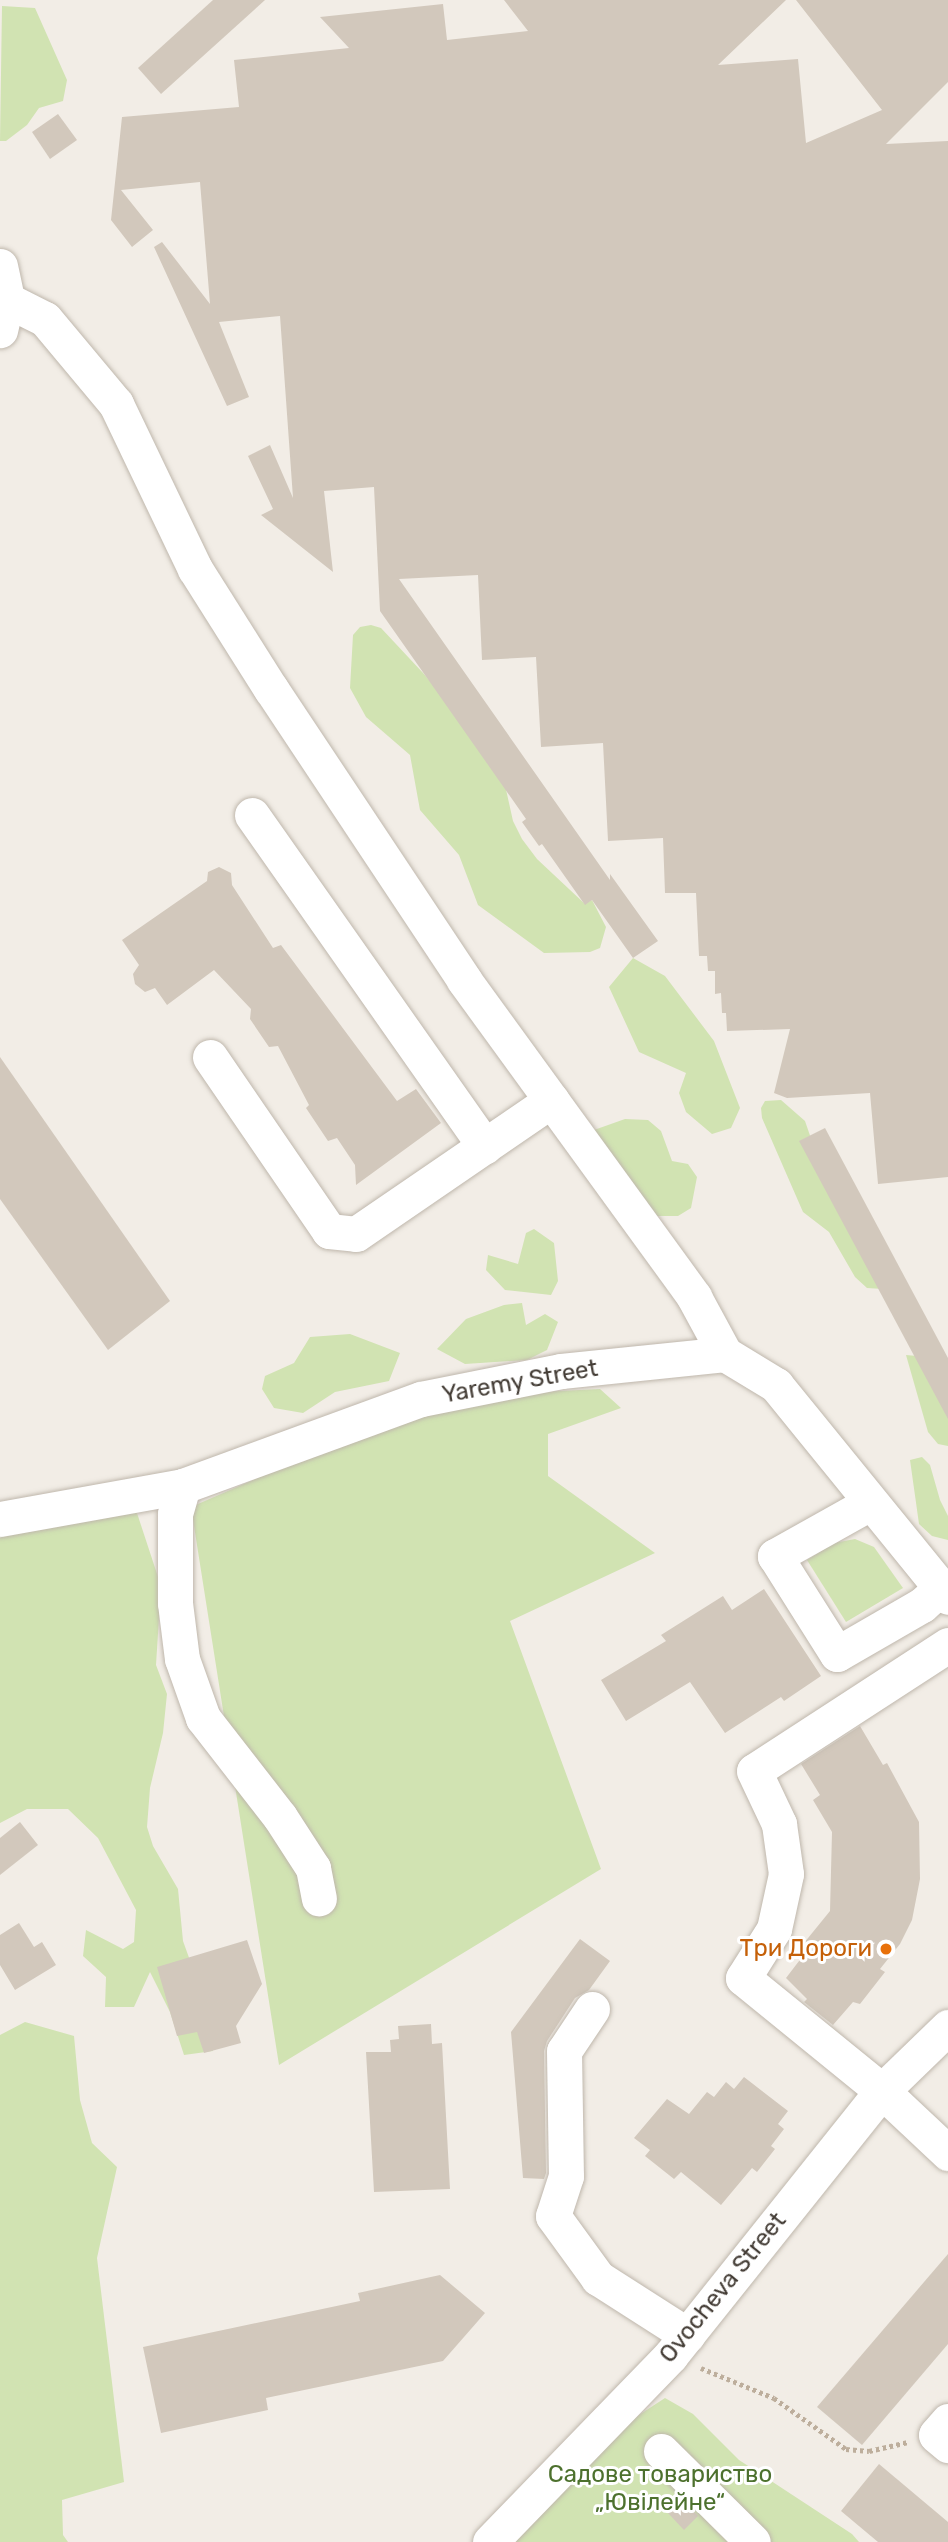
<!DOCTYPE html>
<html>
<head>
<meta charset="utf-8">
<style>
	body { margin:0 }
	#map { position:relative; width:948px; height:2542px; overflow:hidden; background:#f2ede6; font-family:Rubik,sans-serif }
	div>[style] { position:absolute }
	.green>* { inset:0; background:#d1e3b2 }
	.building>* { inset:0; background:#d2c8bc }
	.path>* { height:4.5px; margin-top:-2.25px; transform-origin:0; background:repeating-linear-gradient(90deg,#bdae9c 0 3.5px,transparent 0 7px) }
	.roads { filter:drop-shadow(0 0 2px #bfb7ac) drop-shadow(0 0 2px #bfb7ac) }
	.minor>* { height:35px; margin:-17.5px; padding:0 17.5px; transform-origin:17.5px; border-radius:17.5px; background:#fff }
	.dots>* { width:19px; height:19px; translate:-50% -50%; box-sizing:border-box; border:4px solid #fff; border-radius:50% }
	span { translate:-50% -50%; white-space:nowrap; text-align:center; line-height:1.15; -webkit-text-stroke:6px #fff; paint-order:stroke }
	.street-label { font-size:24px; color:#443d36 }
	.food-label { font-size:24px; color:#c56008 }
	.right { translate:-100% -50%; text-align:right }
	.park-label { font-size:24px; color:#4d712e }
</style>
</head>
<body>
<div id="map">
	<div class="green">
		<div style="clip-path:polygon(2px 6px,35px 8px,67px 80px,63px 101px,39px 108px,27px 125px,6px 141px,0 141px)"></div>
		<div style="clip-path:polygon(371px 625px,381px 628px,424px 674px,501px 767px,513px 821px,522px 839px,537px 859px,585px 904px,592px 900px,606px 927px,600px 948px,590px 952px,544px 953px,478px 905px,459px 855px,420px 810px,410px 755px,366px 717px,350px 688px,353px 635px,360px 627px)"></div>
		<div style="clip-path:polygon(633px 958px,665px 976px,714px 1041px,740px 1108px,731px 1128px,712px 1134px,686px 1112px,679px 1093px,686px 1073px,639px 1052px,609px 987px)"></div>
		<div style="clip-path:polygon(781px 1100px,805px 1121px,816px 1153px,883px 1289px,867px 1288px,855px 1277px,829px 1232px,803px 1212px,762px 1118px,761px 1108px,765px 1101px)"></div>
		<div style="clip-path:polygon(625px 1119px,648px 1120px,661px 1131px,672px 1161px,688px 1164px,697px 1177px,691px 1208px,678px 1216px,654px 1216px,594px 1130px)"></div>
		<div style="clip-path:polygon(534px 1229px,554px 1243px,558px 1281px,551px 1295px,505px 1290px,486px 1270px,488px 1255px,518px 1264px,526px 1233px)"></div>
		<div style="clip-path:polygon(522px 1303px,526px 1325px,545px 1314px,558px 1322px,547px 1350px,527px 1360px,465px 1364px,437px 1349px,466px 1319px,504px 1305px)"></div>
		<div style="clip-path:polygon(350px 1334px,400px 1353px,389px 1381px,335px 1392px,303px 1413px,274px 1408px,262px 1389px,265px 1376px,294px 1363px,310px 1337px)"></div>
		<div style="clip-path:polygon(906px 1355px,917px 1356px,948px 1399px,948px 1446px,938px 1444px,928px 1432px)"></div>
		<div style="clip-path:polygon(600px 1389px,621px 1408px,548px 1434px,548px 1476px,655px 1553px,510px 1621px,601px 1869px,279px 2065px,191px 1507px,352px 1437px,475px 1395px)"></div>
		<div style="clip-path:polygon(922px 1457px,930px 1465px,940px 1500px,948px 1516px,948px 1540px,932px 1536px,919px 1524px,910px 1460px)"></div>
		<div style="clip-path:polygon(136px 1510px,161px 1586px,156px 1665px,167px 1694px,163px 1733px,150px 1788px,147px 1827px,153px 1846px,178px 1889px,183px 1941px,206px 2005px,213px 2051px,184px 2055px,170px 2012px,150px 1972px,134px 2007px,105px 2007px,106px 1977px,83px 1956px,86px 1930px,123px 1949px,134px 1942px,136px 1910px,98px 1838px,68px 1809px,27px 1809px,0 1823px,0 1529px)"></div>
		<div style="clip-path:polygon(855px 1539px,874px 1547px,903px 1588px,846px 1622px,807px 1560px,834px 1543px)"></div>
		<div style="clip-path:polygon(25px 2022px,74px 2036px,80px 2100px,92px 2143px,117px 2167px,97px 2258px,124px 2482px,62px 2500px,63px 2535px,68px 2542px,0 2542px,0 2035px)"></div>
		<div style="clip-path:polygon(665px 2398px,693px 2414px,739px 2460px,852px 2534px,859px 2542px,508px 2542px,616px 2430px)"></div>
	</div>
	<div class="building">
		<div style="clip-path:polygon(213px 0,265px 0,161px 94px,138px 68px)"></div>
		<div style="clip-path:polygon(504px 0,786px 0,718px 65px,798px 59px,806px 143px,882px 110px,796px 0,948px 0,948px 82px,886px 144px,948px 141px,948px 1177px,878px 1184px,870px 1093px,787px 1098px,774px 1093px,790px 1029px,727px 1031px,726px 1013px,722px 1013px,721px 993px,715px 994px,715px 971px,708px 971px,707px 956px,699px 956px,696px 893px,665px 893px,663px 838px,608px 841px,603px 743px,541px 747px,536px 657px,482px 660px,478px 575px,399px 579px,610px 880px,610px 874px,658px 941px,633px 958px,592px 900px,585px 905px,542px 844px,539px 846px,522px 822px,526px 819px,380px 611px,374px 487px,324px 491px,333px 572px,261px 515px,273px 509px,248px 456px,270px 445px,293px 498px,280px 316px,219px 322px,249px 397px,227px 406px,154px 247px,162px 242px,210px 304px,200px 182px,121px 190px,153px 230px,132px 247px,111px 220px,122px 117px,239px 107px,234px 60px,349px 48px,320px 17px,443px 4px,447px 40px,528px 31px)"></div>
		<div style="clip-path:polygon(58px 114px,77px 140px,50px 159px,32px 132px)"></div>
		<div style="clip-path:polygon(219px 867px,231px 873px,232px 885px,273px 948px,281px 945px,397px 1101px,416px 1089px,441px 1123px,356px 1185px,355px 1165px,337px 1138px,328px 1141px,306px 1108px,309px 1105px,278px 1046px,269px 1047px,250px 1019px,251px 1009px,214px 970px,167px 1005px,155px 988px,145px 992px,135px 984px,133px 974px,139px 965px,122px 940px,207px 881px,208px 872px)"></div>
		<div style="clip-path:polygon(0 1057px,170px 1301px,108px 1350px,0 1199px)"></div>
		<div style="clip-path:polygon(825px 1128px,948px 1358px,948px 1419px,799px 1141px)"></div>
		<div style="clip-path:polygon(764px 1589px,821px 1676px,784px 1701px,781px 1697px,725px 1733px,690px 1682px,626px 1721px,601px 1680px,666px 1641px,661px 1635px,723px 1596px,732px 1610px)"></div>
		<div style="clip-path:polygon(860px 1726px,883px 1765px,887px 1763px,919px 1822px,920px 1879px,912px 1920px,900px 1944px,880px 1969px,885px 1972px,860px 2004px,853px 2002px,833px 2025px,804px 2002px,807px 1999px,786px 1978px,809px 1948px,804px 1943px,830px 1911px,832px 1832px,813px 1800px,820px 1795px,801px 1764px)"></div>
		<div style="clip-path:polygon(20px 1822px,38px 1845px,0 1875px,0 1838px)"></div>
		<div style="clip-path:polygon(19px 1923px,34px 1947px,42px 1942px,56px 1965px,15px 1990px,0 1965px,0 1935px)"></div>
		<div style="clip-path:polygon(580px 1939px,610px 1961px,589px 1990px,575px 1998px,547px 2041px,544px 2051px,546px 2173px,544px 2179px,523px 2178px,511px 2032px)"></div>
		<div style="clip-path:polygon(247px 1940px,262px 1984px,236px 2026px,241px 2043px,204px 2053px,197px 2032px,177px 2036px,157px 1967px)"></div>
		<div style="clip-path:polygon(431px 2024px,432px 2044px,442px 2043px,450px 2189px,374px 2192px,366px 2052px,391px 2052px,390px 2040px,399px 2039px,398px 2026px)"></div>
		<div style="clip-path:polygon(744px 2077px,788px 2111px,778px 2124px,784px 2129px,771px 2146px,775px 2149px,757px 2172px,752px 2168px,721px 2205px,681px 2172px,674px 2179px,645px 2156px,650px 2150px,634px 2138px,667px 2099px,689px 2114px,707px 2092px,714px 2097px,726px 2082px,734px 2089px)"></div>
		<div style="clip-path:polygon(948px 2254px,948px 2344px,862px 2445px,817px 2407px)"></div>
		<div style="clip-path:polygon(440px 2275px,485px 2313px,443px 2361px,266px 2398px,268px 2410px,161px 2433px,143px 2347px,360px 2301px,358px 2293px)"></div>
		<div style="clip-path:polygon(879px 2464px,948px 2522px,948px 2542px,878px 2542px,841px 2511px)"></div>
		<div style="clip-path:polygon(681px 2499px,698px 2516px,684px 2530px,667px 2512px)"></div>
	</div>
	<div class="path">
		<div style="left:701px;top:2368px;width:79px;rotate:22.3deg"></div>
		<div style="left:774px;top:2398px;width:88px;rotate:35.3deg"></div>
		<div style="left:846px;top:2449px;width:23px;rotate:5deg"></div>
		<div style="left:869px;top:2451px;width:39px;rotate:-13deg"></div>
	</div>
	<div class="roads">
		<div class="minor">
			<div style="left:0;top:266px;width:35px;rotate:78deg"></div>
			<div style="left:7px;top:300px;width:31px;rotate:103deg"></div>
			<div style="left:7px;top:300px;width:42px;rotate:26.6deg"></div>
			<div style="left:45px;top:319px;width:111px;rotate:50.1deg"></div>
			<div style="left:116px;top:404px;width:183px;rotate:64.4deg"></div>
			<div style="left:195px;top:569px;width:142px;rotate:57.7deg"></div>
			<div style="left:271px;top:689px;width:349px;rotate:56.4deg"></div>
			<div style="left:464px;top:980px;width:392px;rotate:54deg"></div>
			<div style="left:694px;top:1297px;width:65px;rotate:61.5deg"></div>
			<div style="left:252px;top:815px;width:405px;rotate:54.9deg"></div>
			<div style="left:210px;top:1057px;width:211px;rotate:55.6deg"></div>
			<div style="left:329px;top:1231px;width:27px;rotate:6deg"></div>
			<div style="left:356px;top:1234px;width:237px;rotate:-34.4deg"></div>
			<div style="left:183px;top:1486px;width:29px;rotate:106deg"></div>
			<div style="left:175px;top:1514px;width:89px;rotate:90deg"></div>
			<div style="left:175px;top:1603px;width:56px;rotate:82.9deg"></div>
			<div style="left:182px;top:1659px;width:63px;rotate:70.4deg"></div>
			<div style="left:203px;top:1718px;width:125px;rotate:52.1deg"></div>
			<div style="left:280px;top:1817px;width:61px;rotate:57.1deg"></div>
			<div style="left:313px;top:1868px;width:31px;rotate:79deg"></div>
			<div style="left:870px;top:1503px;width:109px;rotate:150.8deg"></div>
			<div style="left:775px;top:1556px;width:116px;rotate:57.7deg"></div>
			<div style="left:837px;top:1654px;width:98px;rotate:-30deg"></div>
			<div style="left:922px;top:1605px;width:25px;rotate:-42deg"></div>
			<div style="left:0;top:1519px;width:186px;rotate:-10.2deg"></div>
			<div style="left:183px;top:1486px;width:253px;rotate:-20.1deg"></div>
			<div style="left:421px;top:1399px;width:143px;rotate:-11.3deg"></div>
			<div style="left:561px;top:1371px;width:165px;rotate:-5.9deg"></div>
			<div style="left:725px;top:1354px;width:60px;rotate:31.3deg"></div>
			<div style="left:776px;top:1385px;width:273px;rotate:50.9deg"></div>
			<div style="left:948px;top:1645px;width:231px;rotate:147deg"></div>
			<div style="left:754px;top:1771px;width:59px;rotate:64.7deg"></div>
			<div style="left:779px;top:1824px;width:50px;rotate:82deg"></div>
			<div style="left:786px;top:1874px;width:56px;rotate:102.3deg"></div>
			<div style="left:774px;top:1929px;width:58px;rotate:122.3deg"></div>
			<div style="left:743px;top:1978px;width:179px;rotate:39.1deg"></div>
			<div style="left:882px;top:2091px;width:91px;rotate:43.2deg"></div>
			<div style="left:592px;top:2009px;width:50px;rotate:123.7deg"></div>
			<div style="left:564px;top:2051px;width:125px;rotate:89.1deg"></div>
			<div style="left:566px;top:2176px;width:42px;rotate:108deg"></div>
			<div style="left:553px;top:2216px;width:77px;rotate:54deg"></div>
			<div style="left:598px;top:2278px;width:106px;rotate:32.6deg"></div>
			<div style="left:948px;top:2421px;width:18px;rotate:131deg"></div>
			<div style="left:936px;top:2435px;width:16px;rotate:40deg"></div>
			<div style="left:661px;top:2451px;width:129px;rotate:44.7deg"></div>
			<div style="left:490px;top:2542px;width:260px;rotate:-45.9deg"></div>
			<div style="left:671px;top:2355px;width:338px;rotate:-51.4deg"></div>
			<div style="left:882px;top:2091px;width:92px;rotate:-44.1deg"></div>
		</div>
	</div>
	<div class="dots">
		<div style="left:886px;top:1949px;background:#e8710a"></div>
	</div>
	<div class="street-label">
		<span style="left:520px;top:1382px;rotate:-10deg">Yaremy Street</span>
		<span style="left:723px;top:2288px;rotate:-51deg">Ovocheva Street</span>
	</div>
	<div class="food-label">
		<span class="right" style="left:872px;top:1949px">Три Дороги</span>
	</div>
	<div class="park-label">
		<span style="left:660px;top:2489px">Садове товариство<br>„Ювілейне“</span>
	</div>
</div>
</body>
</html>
